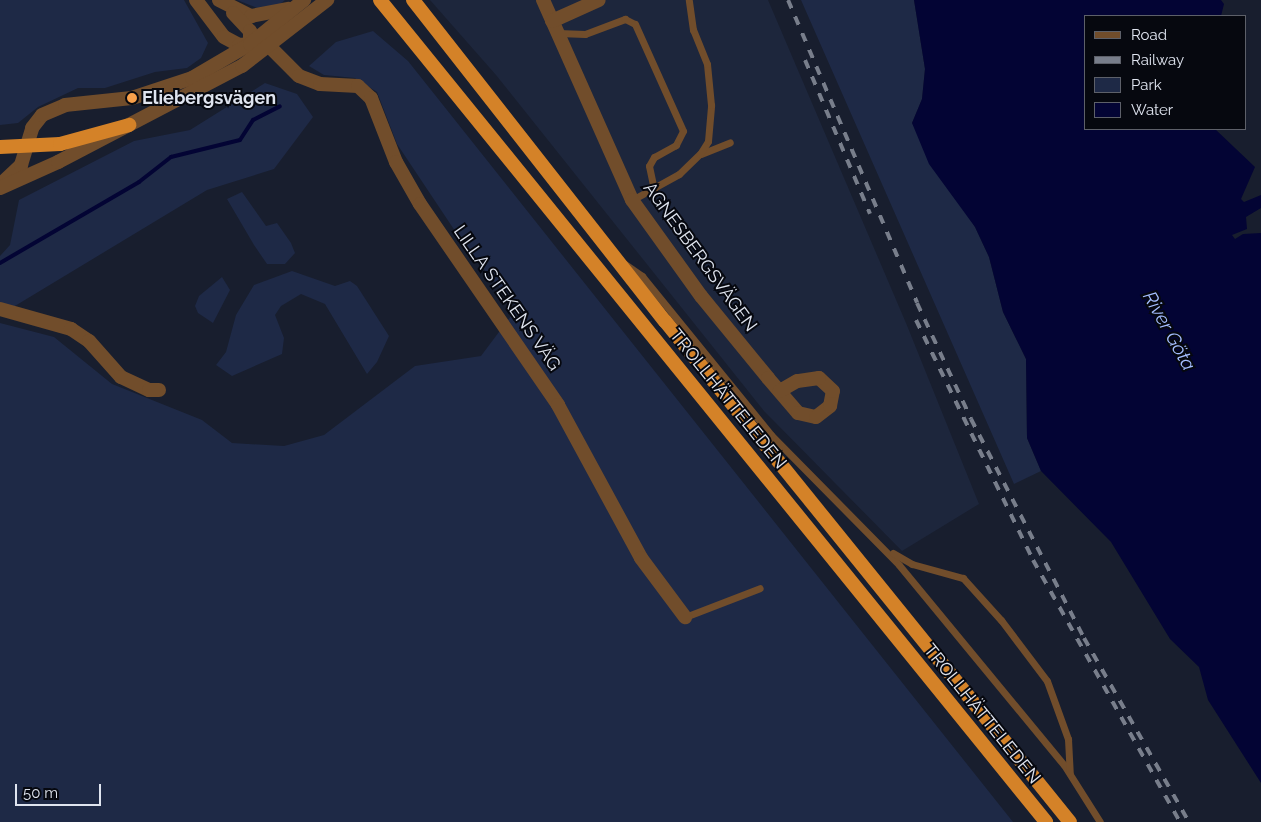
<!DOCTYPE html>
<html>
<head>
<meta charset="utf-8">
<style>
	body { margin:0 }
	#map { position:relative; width:1261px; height:822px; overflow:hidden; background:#181e2e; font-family:Raleway,sans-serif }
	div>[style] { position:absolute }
	.built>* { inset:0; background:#1d263c }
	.green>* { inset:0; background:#1e2946 }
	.water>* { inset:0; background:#030434 }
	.stream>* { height:4px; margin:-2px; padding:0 2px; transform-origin:2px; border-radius:2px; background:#030434 }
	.service>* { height:7px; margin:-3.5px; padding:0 3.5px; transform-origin:3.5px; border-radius:3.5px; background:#714d2b }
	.minor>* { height:14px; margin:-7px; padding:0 7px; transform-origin:7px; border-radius:7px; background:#714d2b }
	.tertiary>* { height:14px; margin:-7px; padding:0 7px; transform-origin:7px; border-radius:7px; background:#714d2b }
	.trunk>* { height:14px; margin:-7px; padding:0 7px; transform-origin:7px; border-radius:7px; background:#d48228 }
	.rail>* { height:4px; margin-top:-2px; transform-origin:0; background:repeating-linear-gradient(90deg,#787e8b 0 9px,transparent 0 18px) }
	.dots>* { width:14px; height:14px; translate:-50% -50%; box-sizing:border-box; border:2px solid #06080f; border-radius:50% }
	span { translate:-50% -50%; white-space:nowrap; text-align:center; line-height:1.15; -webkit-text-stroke:4px #06080f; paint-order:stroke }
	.poi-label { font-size:18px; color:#dfe4ef; font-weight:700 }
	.left { translate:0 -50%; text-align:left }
	.street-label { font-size:18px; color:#dfe4ef }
	.water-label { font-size:19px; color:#a4bdff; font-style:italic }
	.legend { position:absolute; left:1084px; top:15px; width:162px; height:115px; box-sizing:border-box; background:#06080f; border:1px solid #5d6069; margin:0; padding:6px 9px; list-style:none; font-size:15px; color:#dfe4ef }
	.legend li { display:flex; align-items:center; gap:10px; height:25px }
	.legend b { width:25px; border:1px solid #5d6069 }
	.scale { position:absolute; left:15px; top:784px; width:86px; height:22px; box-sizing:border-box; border:2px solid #dfe4ef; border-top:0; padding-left:6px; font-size:15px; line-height:18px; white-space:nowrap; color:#dfe4ef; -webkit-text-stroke:4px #06080f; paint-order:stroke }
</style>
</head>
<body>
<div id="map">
	<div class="built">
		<div style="clip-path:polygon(430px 0,768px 0,906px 323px,979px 504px,902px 551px,764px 411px,496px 75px)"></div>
	</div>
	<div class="green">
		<div style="clip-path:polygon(0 0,184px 0,208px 43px,201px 58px,187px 68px,155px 72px,105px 88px,78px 88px,38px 107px,18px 123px,0 125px)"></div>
		<div style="clip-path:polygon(237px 0,285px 0,278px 6px,260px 9px)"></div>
		<div style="clip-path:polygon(801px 0,914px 0,925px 69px,922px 99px,912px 123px,975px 227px,989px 257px,1003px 312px,1026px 359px,1027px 438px,1041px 471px,1014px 484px)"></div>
		<div style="clip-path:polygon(373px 31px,408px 61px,1013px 822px,0 822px,0 323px,54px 337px,112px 384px,202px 420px,232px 443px,284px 446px,324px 435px,415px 366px,481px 356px,517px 308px,469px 252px,397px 144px,377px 92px,355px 78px,324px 75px,309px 66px,336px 42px)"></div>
		<div style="clip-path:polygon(265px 83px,297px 94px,313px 117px,274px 169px,207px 190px,0 315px,0 256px,10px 245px,19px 200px,134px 141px,190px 130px)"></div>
		<div style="clip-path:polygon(242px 192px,266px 226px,277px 223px,291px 243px,295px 253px,285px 264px,267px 264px,254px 245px,227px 199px)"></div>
		<div style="clip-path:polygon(292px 271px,335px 286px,350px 281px,357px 286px,389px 336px,377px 362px,367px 374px,325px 304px,301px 294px,281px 306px,275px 315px,284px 338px,282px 354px,232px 376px,216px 365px,226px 352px,236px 315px,254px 285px)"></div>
		<div style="clip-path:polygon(222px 277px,230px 290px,213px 323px,198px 313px,195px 306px,199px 296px)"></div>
	</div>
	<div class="water">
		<div style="clip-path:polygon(914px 0,1221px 0,1224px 4px,1221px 16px,1085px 16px,1085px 129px,1215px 129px,1255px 167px,1241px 199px,1244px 202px,1261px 195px,1261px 208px,1246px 217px,1247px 229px,1232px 235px,1235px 239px,1243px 234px,1261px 233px,1261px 783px,1208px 700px,1199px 667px,1170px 639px,1111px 542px,1041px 471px,1027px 438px,1026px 359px,1003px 312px,989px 257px,975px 227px,929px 164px,912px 123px,922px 99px,925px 69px)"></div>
	</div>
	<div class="stream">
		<div style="left:0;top:263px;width:161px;rotate:-30.2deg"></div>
		<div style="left:139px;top:182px;width:41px;rotate:-38deg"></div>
		<div style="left:171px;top:157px;width:71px;rotate:-13.8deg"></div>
		<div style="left:240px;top:140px;width:24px;rotate:-57deg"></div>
		<div style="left:253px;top:120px;width:30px;rotate:-27deg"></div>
	</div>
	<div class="service">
		<div style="left:558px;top:33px;width:27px;rotate:2deg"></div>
		<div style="left:585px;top:34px;width:43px;rotate:-20.6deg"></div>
		<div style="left:625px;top:19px;width:11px;rotate:27deg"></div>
		<div style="left:635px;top:24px;width:117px;rotate:65.8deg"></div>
		<div style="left:683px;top:131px;width:16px;rotate:117deg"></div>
		<div style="left:676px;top:145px;width:25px;rotate:151deg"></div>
		<div style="left:654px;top:157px;width:10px;rotate:119deg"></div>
		<div style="left:649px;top:166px;width:24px;rotate:78deg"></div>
		<div style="left:701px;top:154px;width:31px;rotate:-22deg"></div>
		<div style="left:632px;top:200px;width:54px;rotate:-29deg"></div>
		<div style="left:679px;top:174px;width:29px;rotate:-44deg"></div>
		<div style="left:700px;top:154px;width:15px;rotate:-58deg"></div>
		<div style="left:708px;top:141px;width:36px;rotate:-85deg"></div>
		<div style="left:711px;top:105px;width:41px;rotate:-95.6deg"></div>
		<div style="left:707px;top:64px;width:37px;rotate:-112deg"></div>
		<div style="left:693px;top:30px;width:30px;rotate:-98deg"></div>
		<div style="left:625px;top:264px;width:21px;rotate:35deg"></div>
		<div style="left:642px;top:276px;width:205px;rotate:50.9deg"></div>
		<div style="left:771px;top:435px;width:182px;rotate:45.4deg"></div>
		<div style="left:899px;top:565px;width:259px;rotate:50.5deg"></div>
		<div style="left:1064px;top:765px;width:67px;rotate:57.7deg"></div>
		<div style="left:893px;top:553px;width:22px;rotate:30deg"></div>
		<div style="left:912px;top:564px;width:53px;rotate:15.4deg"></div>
		<div style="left:963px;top:578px;width:57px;rotate:47.9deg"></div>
		<div style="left:1001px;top:620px;width:76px;rotate:53deg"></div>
		<div style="left:1047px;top:681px;width:62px;rotate:70.1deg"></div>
		<div style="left:1068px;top:739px;width:34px;rotate:87deg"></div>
		<div style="left:685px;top:617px;width:80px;rotate:-21.1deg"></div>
	</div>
	<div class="minor">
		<div style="left:543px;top:0;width:219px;rotate:66deg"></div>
		<div style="left:632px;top:200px;width:118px;rotate:54.3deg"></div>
		<div style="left:701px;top:296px;width:106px;rotate:50.7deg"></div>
		<div style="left:768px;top:378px;width:46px;rotate:49.4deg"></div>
		<div style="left:798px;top:413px;width:18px;rotate:13deg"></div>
		<div style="left:816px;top:417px;width:18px;rotate:-38deg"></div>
		<div style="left:830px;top:406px;width:15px;rotate:-79deg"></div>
		<div style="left:833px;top:391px;width:19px;rotate:-137deg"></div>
		<div style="left:819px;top:378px;width:22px;rotate:172deg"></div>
		<div style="left:797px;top:381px;width:20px;rotate:150deg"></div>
		<div style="left:552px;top:21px;width:51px;rotate:-24.1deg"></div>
		<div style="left:269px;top:46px;width:42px;rotate:45deg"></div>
		<div style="left:299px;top:76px;width:22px;rotate:21deg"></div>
		<div style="left:320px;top:84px;width:38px;rotate:3deg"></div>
		<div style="left:358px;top:86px;width:18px;rotate:43deg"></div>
		<div style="left:371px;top:98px;width:69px;rotate:68.7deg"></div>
		<div style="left:396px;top:162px;width:48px;rotate:60.3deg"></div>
		<div style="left:420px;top:204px;width:244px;rotate:55.5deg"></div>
		<div style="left:558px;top:405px;width:174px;rotate:61.5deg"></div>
		<div style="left:641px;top:558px;width:74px;rotate:53.3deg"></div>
		<div style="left:0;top:309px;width:74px;rotate:15.7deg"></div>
		<div style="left:71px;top:329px;width:22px;rotate:34deg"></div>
		<div style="left:89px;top:341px;width:48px;rotate:48.4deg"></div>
		<div style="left:121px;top:377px;width:31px;rotate:25deg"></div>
		<div style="left:149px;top:390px;width:10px"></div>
	</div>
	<div class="tertiary">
		<div style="left:196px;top:0;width:46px;rotate:52.9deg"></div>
		<div style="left:224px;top:37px;width:17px;rotate:28deg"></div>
		<div style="left:239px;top:45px;width:12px;rotate:-5deg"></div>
		<div style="left:219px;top:0;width:36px;rotate:27deg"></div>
		<div style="left:251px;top:16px;width:38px;rotate:-11deg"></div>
		<div style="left:233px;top:13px;width:25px;rotate:47deg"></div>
		<div style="left:250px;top:31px;width:13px;rotate:90deg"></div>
		<div style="left:3px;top:182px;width:25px;rotate:-43deg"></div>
		<div style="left:21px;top:165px;width:39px;rotate:-73deg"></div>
		<div style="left:32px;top:128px;width:16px;rotate:-52deg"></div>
		<div style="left:42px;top:115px;width:25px;rotate:-23deg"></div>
		<div style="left:65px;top:105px;width:67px;rotate:-6deg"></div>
		<div style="left:132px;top:98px;width:63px;rotate:-18.4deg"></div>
		<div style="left:192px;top:78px;width:67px;rotate:-30.4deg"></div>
		<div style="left:250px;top:44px;width:70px;rotate:-39.2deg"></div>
		<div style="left:0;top:188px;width:64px;rotate:-24.1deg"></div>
		<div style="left:58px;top:162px;width:208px;rotate:-27.6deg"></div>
		<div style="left:242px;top:66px;width:108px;rotate:-37.8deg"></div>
	</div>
	<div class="trunk">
		<div style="left:380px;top:0;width:1058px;rotate:50.98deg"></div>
		<div style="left:413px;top:0;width:408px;rotate:51.9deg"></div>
		<div style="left:665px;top:321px;width:644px;rotate:51.05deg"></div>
		<div style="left:0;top:147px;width:60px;rotate:-2.9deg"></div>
		<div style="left:60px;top:144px;width:72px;rotate:-15.4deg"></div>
	</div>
	<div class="rail">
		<div style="left:788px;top:0;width:329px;rotate:66.9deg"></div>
		<div style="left:917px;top:303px;width:128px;rotate:65deg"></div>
		<div style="left:971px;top:419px;width:246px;rotate:62.7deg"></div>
		<div style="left:1084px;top:638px;width:212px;rotate:60.3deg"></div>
		<div style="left:805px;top:60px;width:167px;rotate:67.1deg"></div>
		<div style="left:916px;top:320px;width:267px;rotate:64deg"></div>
		<div style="left:1033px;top:560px;width:300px;rotate:60.7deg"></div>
	</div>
	<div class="dots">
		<div style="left:132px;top:98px;background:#f8a04b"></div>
	</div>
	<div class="poi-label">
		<span class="left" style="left:142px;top:98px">Eliebergsvägen</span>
	</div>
	<div class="street-label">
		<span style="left:700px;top:257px;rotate:54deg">AGNESBERGSVÄGEN</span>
		<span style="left:507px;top:298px;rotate:55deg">LILLA STEKENS VÄG</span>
		<span style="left:728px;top:399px;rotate:51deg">TROLLHÄTTELEDEN</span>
		<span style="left:982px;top:714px;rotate:51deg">TROLLHÄTTELEDEN</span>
	</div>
	<div class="water-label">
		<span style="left:1169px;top:331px;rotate:61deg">River Göta</span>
	</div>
	<ul class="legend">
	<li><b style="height:6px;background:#714d2b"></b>Road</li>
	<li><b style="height:6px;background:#787e8b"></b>Railway</li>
	<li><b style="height:14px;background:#1e2946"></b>Park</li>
	<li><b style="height:14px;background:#030434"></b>Water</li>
	</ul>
	<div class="scale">50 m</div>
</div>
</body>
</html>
